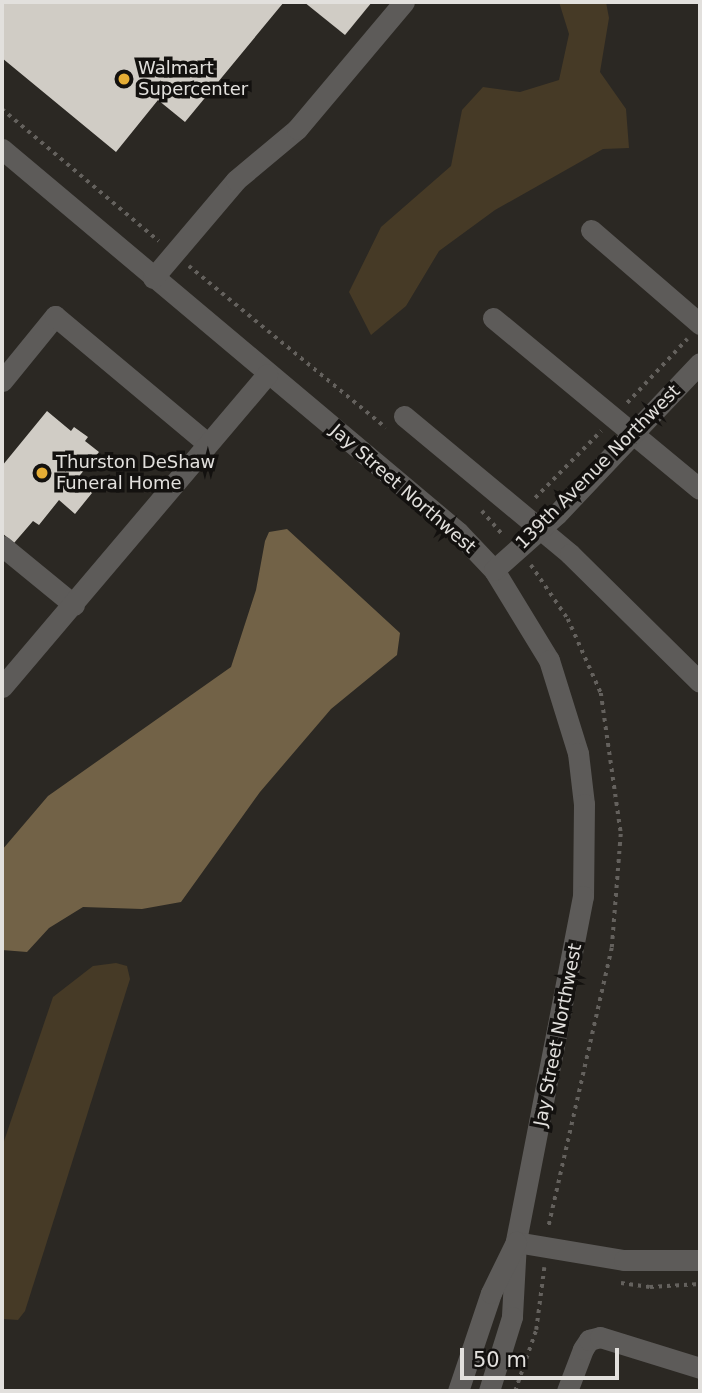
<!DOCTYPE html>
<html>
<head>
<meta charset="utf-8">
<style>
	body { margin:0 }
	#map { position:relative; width:702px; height:1393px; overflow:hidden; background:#2b2823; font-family:"DejaVu Sans",sans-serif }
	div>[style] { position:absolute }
	.green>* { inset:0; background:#463a26 }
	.water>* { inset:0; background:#726247 }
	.building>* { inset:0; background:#d0ccc5 }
	.path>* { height:3.5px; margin-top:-1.75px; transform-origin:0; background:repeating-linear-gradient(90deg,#64615d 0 3.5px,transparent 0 8.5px) }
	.minor>* { height:21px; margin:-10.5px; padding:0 10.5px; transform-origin:10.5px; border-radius:10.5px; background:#5d5b59 }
	.dots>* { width:19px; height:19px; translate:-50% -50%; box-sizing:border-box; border:4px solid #13110f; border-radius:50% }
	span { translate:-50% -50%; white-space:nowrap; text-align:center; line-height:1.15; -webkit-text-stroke:7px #13110f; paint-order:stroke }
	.poi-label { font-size:18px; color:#e2e0dd }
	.left { translate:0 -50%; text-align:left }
	.street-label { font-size:18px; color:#e2e0dd }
	.frame { position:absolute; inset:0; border:4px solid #e2e0dd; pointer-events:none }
	.scale { position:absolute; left:460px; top:1348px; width:159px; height:32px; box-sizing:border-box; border:4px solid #e2e0dd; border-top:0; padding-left:9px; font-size:21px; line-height:24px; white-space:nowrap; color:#e2e0dd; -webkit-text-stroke:5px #13110f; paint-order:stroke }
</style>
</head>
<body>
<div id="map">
	<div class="green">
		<div style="clip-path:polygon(559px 2px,606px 2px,609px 18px,600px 72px,626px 109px,629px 148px,603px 149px,495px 210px,439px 251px,406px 306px,371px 335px,349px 292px,381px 227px,451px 166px,462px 110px,483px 87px,520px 92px,559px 80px,569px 34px)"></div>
		<div style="clip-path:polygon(116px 963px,127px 966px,130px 979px,25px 1311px,18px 1320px,4px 1319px,2px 1147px,53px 997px,93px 966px)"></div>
	</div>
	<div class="water">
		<div style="clip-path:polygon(287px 529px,400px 633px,397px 655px,331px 709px,260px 792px,181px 902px,142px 909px,83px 907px,49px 928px,27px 952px,2px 950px,2px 850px,48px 796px,231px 667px,256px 590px,265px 541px,269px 532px)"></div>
	</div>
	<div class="building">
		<div style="clip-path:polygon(2px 2px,284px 2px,185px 122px,158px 100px,116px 152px,2px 58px)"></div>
		<div style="clip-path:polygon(304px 2px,372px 2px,345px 35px)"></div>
		<div style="clip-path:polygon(47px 411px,71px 431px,74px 427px,88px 437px,85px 441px,99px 452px,76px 480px,92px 493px,75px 514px,59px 500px,39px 525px,33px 521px,14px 543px,2px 533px,2px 466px)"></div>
	</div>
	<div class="path">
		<div style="left:2px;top:109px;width:205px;rotate:40.1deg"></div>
		<div style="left:189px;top:266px;width:255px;rotate:39.4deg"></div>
		<div style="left:627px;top:403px;width:88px;rotate:-46.8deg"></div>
		<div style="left:535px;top:498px;width:94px;rotate:-45.4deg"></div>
		<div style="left:482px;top:511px;width:30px;rotate:49deg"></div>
		<div style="left:531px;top:565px;width:65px;rotate:55.6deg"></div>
		<div style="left:568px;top:619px;width:81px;rotate:66deg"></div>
		<div style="left:601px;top:693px;width:142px;rotate:81.9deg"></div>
		<div style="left:621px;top:834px;width:114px;rotate:94.5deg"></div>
		<div style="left:612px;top:948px;width:285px;rotate:102.8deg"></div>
		<div style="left:621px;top:1283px;width:29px;rotate:8deg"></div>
		<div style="left:650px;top:1287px;width:50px;rotate:-3.4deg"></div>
		<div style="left:515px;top:1391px;width:65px;rotate:-71deg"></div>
		<div style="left:536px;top:1330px;width:63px;rotate:-82.6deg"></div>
	</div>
	<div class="minor">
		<div style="left:2px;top:149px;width:596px;rotate:40.03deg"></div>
		<div style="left:458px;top:532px;width:52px;rotate:46.5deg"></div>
		<div style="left:494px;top:570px;width:105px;rotate:58.6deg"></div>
		<div style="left:549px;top:660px;width:97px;rotate:72.7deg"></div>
		<div style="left:578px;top:753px;width:51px;rotate:83.3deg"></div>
		<div style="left:584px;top:804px;width:92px;rotate:90.6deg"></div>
		<div style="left:583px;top:896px;width:352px;rotate:101deg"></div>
		<div style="left:516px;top:1242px;width:75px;rotate:93.1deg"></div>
		<div style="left:512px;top:1317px;width:77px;rotate:107.3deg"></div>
		<div style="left:591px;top:230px;width:144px;rotate:40.8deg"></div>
		<div style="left:153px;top:278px;width:128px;rotate:-49.7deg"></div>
		<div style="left:236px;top:180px;width:80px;rotate:-39.9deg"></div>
		<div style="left:297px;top:129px;width:166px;rotate:-49.9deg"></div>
		<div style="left:493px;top:318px;width:268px;rotate:39.6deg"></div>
		<div style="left:2px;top:381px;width:84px;rotate:-50.8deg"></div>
		<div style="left:55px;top:316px;width:199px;rotate:39.9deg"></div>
		<div style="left:404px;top:416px;width:216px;rotate:39.7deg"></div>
		<div style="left:570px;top:554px;width:182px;rotate:44.6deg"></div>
		<div style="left:2px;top:546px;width:93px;rotate:39.3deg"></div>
		<div style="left:494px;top:570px;width:84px;rotate:-41.6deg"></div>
		<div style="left:557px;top:514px;width:208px;rotate:-46.6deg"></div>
		<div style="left:2px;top:687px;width:410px;rotate:-49.7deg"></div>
		<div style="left:516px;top:1242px;width:109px;rotate:9.5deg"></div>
		<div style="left:624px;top:1260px;width:76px"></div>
		<div style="left:458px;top:1391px;width:103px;rotate:-71.4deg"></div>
		<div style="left:491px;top:1293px;width:57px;rotate:-63.9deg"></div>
		<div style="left:567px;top:1391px;width:45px;rotate:-69.1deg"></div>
		<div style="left:583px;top:1349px;width:11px;rotate:-56deg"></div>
		<div style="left:589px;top:1340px;width:11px;rotate:-15deg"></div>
		<div style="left:600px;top:1337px;width:105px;rotate:17.2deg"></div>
	</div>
	<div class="dots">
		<div style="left:124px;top:79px;background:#e5ad35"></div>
		<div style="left:42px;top:473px;background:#e5ad35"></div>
	</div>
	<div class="poi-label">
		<span class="left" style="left:138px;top:79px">Walmart<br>Supercenter</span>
		<span class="left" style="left:56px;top:473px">Thurston DeShaw<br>Funeral Home</span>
	</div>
	<div class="street-label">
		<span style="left:598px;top:467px;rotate:-45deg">139th Avenue Northwest</span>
		<span style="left:403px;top:489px;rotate:41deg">Jay Street Northwest</span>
		<span style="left:558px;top:1035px;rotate:-79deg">Jay Street Northwest</span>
	</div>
	<div class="frame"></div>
	<div class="scale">50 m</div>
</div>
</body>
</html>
